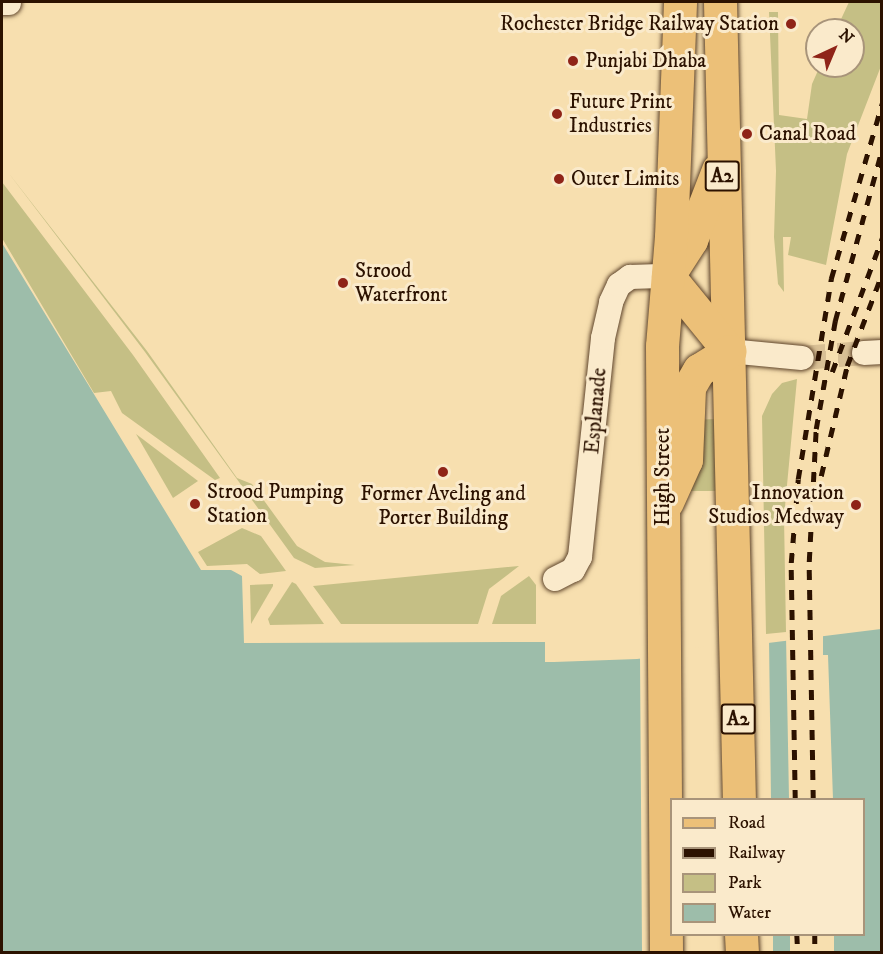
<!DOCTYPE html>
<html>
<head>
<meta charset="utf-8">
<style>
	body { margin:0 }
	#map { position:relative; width:883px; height:954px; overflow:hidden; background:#f7dfaf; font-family:"IM FELL DW Pica",serif }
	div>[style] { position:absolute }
	.green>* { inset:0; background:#c5bf85 }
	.water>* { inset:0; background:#9dbdaa }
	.pier>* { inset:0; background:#f7dfaf }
	.minor-tunnel>* { height:24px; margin-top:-12px; transform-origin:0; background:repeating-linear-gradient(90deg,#d9c095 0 24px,transparent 0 36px) }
	.roads { filter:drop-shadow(0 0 2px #5f452c) drop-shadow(0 0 2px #5f452c) }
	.minor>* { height:24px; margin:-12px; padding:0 12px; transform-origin:12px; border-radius:12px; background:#faeacb }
	.primary>* { height:33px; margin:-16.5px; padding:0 16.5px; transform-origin:16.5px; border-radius:16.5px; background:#ecc078 }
	.rail>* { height:4.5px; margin-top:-2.25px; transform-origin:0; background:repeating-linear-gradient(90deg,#2c1200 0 10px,transparent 0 20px) }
	.dots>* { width:16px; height:16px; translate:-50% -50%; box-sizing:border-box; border:3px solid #faeacb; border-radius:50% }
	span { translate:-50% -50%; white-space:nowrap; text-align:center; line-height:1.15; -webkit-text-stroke:6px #faeacb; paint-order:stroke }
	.shield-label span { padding:2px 4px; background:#faeacb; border:2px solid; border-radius:4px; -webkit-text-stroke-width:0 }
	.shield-label { font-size:20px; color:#2c1200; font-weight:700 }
	.poi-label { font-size:21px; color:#2c1200 }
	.right { translate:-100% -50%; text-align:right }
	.left { translate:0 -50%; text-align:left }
	.street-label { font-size:21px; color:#2c1200 }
	.frame { position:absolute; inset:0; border:3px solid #2c1200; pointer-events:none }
	.legend { position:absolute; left:670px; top:798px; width:195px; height:138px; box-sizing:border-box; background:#faeacb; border:2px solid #a8947a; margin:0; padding:8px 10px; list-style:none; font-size:18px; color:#2c1200 }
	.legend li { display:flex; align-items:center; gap:12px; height:30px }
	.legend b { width:30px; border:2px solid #a8947a }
	.north { position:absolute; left:805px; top:18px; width:60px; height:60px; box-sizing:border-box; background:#faeacb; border:2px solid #a8947a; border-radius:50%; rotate:44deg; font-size:16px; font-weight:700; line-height:24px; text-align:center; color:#2c1200 }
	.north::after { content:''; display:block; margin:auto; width:21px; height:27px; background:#8f2418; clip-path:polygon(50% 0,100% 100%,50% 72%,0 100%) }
</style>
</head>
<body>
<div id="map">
	<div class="green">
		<div style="clip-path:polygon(849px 2px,881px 2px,881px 66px,847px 154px,826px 265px,788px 255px,791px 237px,783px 237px,784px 292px,778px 284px,774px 237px,776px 171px,769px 12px,778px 12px,779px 115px,807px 119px,812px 84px,820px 66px,853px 66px,853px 30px,836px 30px)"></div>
		<div style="clip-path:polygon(7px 171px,147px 351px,237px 478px,252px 484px,297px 546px,325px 562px,355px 565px,315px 568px,294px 558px,145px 352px)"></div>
		<div style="clip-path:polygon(2px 182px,133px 355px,220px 478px,215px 480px,122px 413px,111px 391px,94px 393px,2px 238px)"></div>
		<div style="clip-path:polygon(797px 379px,784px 517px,786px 632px,766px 634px,762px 416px,772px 394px,782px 383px)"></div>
		<div style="clip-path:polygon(716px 419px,718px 491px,683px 491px,691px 420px)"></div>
		<div style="clip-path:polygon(136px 434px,198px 481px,173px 498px)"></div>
		<div style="clip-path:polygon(242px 528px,261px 536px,286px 571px,260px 574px,247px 564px,207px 566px,198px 552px)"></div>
		<div style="clip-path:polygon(519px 566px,489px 589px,478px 624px,341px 624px,313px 586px)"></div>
		<div style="clip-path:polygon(529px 576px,536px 585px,536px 624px,492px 624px,501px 596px)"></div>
		<div style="clip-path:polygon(292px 582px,296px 584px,324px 624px,270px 625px,268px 619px)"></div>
		<div style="clip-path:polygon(273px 584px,273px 586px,251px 624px,250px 585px)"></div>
	</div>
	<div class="water">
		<div style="clip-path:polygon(evenodd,2px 243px,201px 570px,231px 570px,242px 576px,244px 643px,545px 642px,545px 662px,554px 662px,637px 659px,881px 629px,881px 952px,2px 952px,2px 243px,672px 800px,864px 800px,864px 934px,672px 934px,672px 800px)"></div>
	</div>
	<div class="pier">
		<div style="clip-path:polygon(823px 632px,823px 655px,828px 655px,833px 799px,789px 799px,786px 636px)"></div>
		<div style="clip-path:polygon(769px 638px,771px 799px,672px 800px,672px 934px,773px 935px,773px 952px,642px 952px,640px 655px)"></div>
		<div style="clip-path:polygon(790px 935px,834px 935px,834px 952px,790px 952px)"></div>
	</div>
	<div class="minor-tunnel">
		<div style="left:802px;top:358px;width:62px;rotate:-4.6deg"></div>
	</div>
	<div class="roads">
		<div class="minor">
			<div style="left:2px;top:3px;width:7px"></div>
			<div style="left:729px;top:351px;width:73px;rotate:5.5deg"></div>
			<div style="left:864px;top:353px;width:18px;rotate:-3deg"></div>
			<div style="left:555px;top:579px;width:20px;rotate:-27deg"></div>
			<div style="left:573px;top:570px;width:15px;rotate:-62deg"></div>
			<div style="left:580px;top:557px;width:220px;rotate:-84deg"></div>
			<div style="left:603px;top:338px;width:37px;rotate:-77deg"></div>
			<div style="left:611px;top:302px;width:19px;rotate:-65deg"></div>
			<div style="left:619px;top:285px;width:14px;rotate:-36deg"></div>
			<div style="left:630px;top:277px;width:38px;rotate:-2deg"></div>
		</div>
		<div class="primary">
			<div style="left:720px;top:2px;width:798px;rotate:88.64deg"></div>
			<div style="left:718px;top:170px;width:75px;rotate:111.1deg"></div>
			<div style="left:691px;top:240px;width:43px;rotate:122.6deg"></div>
			<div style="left:668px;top:276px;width:97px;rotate:50.9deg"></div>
			<div style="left:667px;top:502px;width:46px;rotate:-65.7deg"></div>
			<div style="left:686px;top:460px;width:73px;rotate:-87.6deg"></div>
			<div style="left:689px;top:387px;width:20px;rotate:-60deg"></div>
			<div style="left:699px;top:370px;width:36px;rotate:-32deg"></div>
			<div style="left:741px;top:934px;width:18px;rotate:87deg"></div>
			<div style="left:666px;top:952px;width:606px;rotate:-90.38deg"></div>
			<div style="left:662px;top:346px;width:109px;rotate:-85.3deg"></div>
			<div style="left:671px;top:237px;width:235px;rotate:-87.8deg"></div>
		</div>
	</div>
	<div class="rail">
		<div style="left:832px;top:372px;width:143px;rotate:-69.5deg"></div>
		<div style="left:821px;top:476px;width:113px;rotate:-76.7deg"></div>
		<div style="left:847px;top:366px;width:98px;rotate:-69.2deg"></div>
		<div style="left:795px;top:800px;width:237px;rotate:-91deg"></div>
		<div style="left:791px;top:563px;width:84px;rotate:-85.2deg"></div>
		<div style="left:798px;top:479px;width:203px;rotate:-80.6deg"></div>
		<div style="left:831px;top:279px;width:183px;rotate:-73.8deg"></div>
		<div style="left:813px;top:800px;width:238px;rotate:-91deg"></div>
		<div style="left:809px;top:562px;width:133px;rotate:-87deg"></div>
		<div style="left:816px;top:429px;width:110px;rotate:-80deg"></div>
		<div style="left:835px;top:321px;width:178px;rotate:-74.7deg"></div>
		<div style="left:797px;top:934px;width:18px;rotate:87deg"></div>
		<div style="left:815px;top:934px;width:18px;rotate:90deg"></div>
	</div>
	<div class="dots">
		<div style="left:791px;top:24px;background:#8f2418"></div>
		<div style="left:573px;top:61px;background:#8f2418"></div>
		<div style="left:557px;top:114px;background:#8f2418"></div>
		<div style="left:747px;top:134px;background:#8f2418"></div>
		<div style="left:559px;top:179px;background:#8f2418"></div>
		<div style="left:343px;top:283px;background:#8f2418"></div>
		<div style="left:443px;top:472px;background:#8f2418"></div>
		<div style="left:195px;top:504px;background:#8f2418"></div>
		<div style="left:856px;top:505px;background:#8f2418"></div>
	</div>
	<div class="shield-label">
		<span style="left:722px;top:176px">A2</span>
		<span style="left:738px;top:719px">A2</span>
	</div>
	<div class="poi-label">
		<span class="right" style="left:779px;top:24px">Rochester Bridge Railway Station</span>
		<span class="left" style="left:585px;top:61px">Punjabi Dhaba</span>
		<span class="left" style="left:569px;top:114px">Future Print<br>Industries</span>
		<span class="left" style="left:759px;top:134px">Canal Road</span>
		<span class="left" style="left:571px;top:179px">Outer Limits</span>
		<span class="left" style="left:355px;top:283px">Strood<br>Waterfront</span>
		<span class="left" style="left:207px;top:504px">Strood Pumping<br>Station</span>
		<span class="right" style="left:844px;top:505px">Innovation<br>Studios Medway</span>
		<span style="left:443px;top:506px">Former Aveling and<br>Porter Building</span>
	</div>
	<div class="street-label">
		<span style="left:596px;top:411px;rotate:-85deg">Esplanade</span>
		<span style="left:663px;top:477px;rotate:-90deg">High Street</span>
	</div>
	<div class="frame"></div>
	<ul class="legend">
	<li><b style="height:8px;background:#ecc078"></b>Road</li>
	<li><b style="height:8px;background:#2c1200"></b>Railway</li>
	<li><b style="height:16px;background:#c5bf85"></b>Park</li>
	<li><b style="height:16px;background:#9dbdaa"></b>Water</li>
	</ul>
	<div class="north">N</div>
</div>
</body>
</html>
